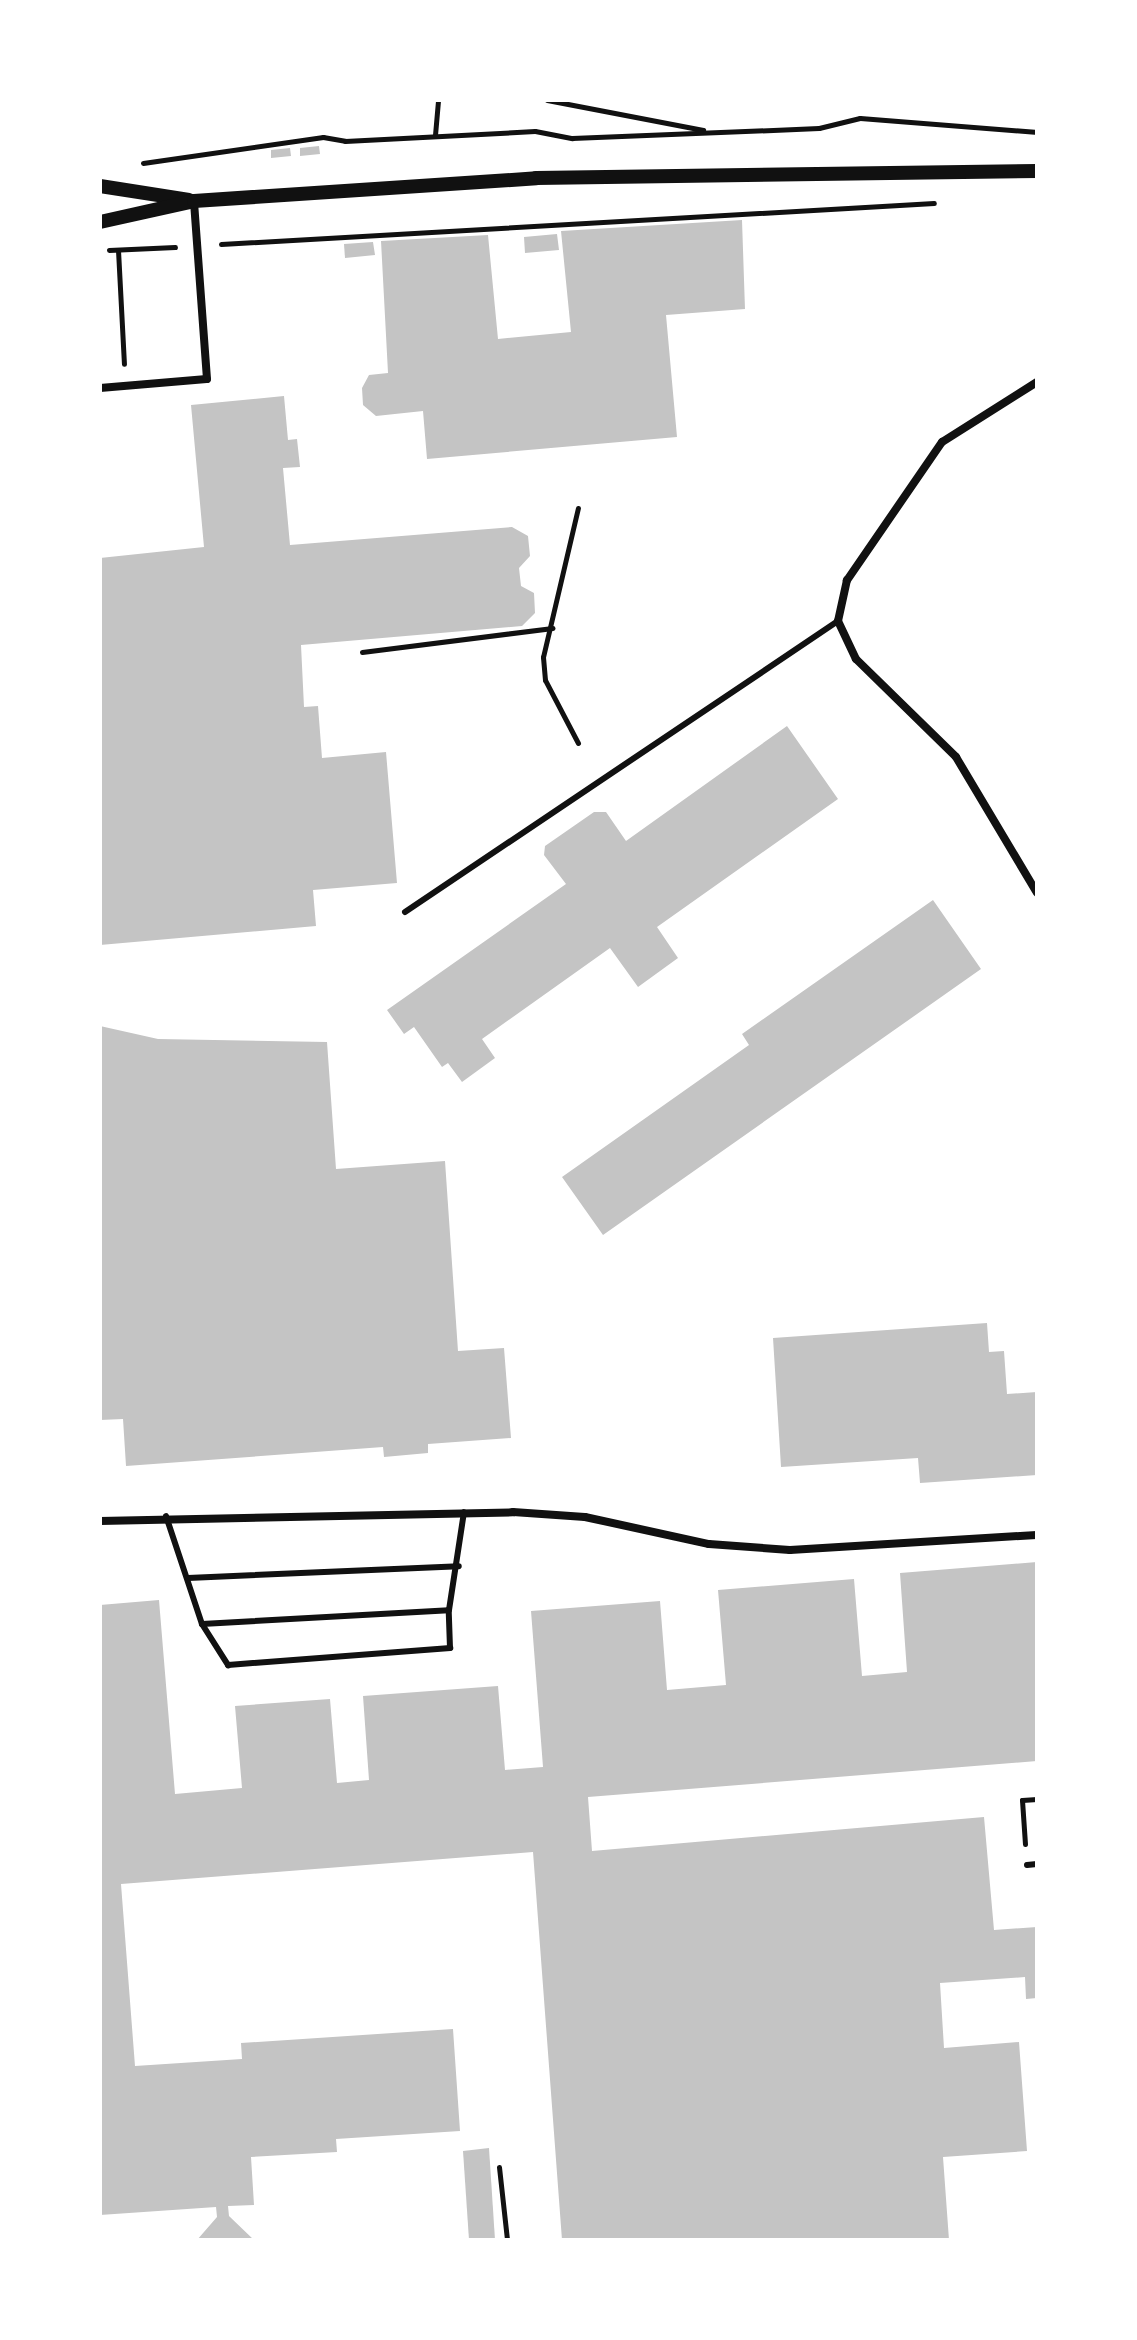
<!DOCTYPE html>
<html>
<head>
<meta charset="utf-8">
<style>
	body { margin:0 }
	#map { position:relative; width:1137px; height:2340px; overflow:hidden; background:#fff; font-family:"Public Sans",sans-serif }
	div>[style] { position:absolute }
	.building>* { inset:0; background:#c4c4c4 }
	.path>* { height:5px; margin:-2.5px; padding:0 2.5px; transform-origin:2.5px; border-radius:2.5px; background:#111 }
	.service>* { height:6px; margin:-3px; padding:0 3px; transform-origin:3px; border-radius:3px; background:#111 }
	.minor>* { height:8px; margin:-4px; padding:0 4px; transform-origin:4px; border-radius:4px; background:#111 }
	.tertiary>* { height:14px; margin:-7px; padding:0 7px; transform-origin:7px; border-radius:7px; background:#111 }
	span { translate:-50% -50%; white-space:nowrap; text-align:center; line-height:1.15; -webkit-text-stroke:6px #fff; paint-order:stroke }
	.frame { position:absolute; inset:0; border:102px solid #fff; pointer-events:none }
</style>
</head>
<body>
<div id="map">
	<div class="building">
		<div style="clip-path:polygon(319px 146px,320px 154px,300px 156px,300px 148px)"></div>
		<div style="clip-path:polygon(290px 148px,291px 156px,271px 158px,271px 150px)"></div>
		<div style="clip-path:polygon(742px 220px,745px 309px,666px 315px,677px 437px,427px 459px,423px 411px,376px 416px,363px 405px,362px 388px,369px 375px,388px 373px,381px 241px,488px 235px,498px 339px,571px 332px,561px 231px)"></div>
		<div style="clip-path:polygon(557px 234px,559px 250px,525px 253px,524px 237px)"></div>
		<div style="clip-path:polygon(373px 242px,375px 255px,345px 258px,344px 244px)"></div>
		<div style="clip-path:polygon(284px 396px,288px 440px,297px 439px,300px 467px,283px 468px,290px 545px,512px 527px,528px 536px,530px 556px,519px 568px,521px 586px,534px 593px,535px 613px,522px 626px,301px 645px,304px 707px,318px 706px,322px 758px,386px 752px,397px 883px,313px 890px,316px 926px,100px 945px,100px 558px,204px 547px,191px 405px)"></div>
		<div style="clip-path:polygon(787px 726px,838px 799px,657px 927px,678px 958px,638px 987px,610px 948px,482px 1039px,495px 1058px,462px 1082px,448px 1063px,442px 1067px,414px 1027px,404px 1034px,387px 1010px,566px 884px,544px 855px,545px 846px,594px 812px,606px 812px,626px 841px)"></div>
		<div style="clip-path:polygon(933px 900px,981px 969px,603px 1235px,562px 1177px,749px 1045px,742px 1034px)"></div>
		<div style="clip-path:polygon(100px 1026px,158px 1039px,327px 1042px,336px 1169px,445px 1161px,458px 1351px,504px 1348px,511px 1438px,428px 1444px,428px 1453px,384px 1457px,383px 1447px,126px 1466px,123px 1419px,100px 1420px)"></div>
		<div style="clip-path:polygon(987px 1323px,989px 1352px,1004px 1351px,1007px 1394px,1037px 1392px,1037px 1475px,920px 1483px,918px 1458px,781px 1467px,773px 1338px)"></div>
		<div style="clip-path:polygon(1037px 1562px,1037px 1761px,588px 1797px,592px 1851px,984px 1817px,994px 1930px,1037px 1927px,1037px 1998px,1026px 1999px,1025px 1977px,940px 1983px,944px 2048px,1019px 2042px,1027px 2151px,943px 2157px,949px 2240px,562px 2240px,533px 1852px,121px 1884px,135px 2066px,242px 2059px,241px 2043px,453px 2029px,460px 2131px,336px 2139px,337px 2152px,251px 2157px,254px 2205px,228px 2206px,229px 2216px,254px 2240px,197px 2240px,217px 2217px,216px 2207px,100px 2215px,100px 1605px,159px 1600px,175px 1794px,242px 1788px,235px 1706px,330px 1699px,337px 1783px,369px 1780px,363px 1696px,498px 1686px,505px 1770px,543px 1767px,531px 1611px,660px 1601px,667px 1690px,726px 1685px,718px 1590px,854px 1579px,862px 1676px,907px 1672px,900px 1573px)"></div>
		<div style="clip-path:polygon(489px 2148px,495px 2240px,469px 2240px,463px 2151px)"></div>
	</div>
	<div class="path">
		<div style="left:547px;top:100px;width:159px;rotate:10.9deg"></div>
		<div style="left:435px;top:135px;width:35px;rotate:-85deg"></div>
		<div style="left:143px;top:163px;width:182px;rotate:-8.2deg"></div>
		<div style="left:323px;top:137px;width:22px;rotate:10deg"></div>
		<div style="left:345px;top:141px;width:190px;rotate:-3deg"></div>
		<div style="left:535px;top:131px;width:38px;rotate:11deg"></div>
		<div style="left:572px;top:138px;width:247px;rotate:-2.3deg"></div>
		<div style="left:819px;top:128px;width:42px;rotate:-13.7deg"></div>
		<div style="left:860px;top:118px;width:178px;rotate:4.5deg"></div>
		<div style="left:221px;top:244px;width:714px;rotate:-3.29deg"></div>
		<div style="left:109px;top:250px;width:66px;rotate:-2.6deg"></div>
		<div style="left:118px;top:250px;width:114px;rotate:87deg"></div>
		<div style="left:362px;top:652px;width:192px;rotate:-7.2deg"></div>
		<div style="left:578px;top:743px;width:71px;rotate:-117.6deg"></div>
		<div style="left:545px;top:680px;width:23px;rotate:-95deg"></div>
		<div style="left:543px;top:657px;width:153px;rotate:-76.8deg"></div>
		<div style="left:1025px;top:1844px;width:44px;rotate:-93.9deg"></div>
		<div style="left:1022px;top:1800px;width:15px;rotate:-4deg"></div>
		<div style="left:499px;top:2167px;width:73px;rotate:83.7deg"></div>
	</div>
	<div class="service">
		<div style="left:405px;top:912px;width:522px;rotate:-33.9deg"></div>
		<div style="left:166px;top:1516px;width:114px;rotate:71.6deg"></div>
		<div style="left:202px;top:1624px;width:49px;rotate:57.6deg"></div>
		<div style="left:228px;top:1665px;width:223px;rotate:-4.4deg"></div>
		<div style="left:450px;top:1648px;width:38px;rotate:-92deg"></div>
		<div style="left:449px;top:1610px;width:99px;rotate:-81.3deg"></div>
		<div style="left:188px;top:1578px;width:271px;rotate:-2.5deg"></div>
		<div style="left:202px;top:1624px;width:247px;rotate:-3.2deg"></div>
		<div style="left:1027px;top:1865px;width:10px;rotate:-6deg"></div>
	</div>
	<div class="minor">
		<div style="left:1037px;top:382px;width:112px;rotate:147.7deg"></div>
		<div style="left:942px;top:442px;width:168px;rotate:124.5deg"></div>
		<div style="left:847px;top:580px;width:42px;rotate:102.4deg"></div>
		<div style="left:838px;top:621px;width:42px;rotate:64.7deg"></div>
		<div style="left:856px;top:659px;width:140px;rotate:44.4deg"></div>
		<div style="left:956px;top:757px;width:158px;rotate:59.2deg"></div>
		<div style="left:100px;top:388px;width:107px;rotate:-4.8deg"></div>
		<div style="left:207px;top:379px;width:178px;rotate:-94.2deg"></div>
		<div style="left:100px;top:1521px;width:413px;rotate:-1.2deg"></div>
		<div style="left:513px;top:1512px;width:72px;rotate:4deg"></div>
		<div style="left:585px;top:1517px;width:127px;rotate:12.3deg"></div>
		<div style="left:709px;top:1544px;width:81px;rotate:4.2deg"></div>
		<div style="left:790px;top:1550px;width:247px;rotate:-3.5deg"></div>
	</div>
	<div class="tertiary">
		<div style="left:100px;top:186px;width:90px;rotate:8.9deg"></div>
		<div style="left:100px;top:222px;width:96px;rotate:-12.6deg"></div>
		<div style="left:194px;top:201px;width:343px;rotate:-3.8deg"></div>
		<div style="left:536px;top:178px;width:501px;rotate:-0.8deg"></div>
	</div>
	<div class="frame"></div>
</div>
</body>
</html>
